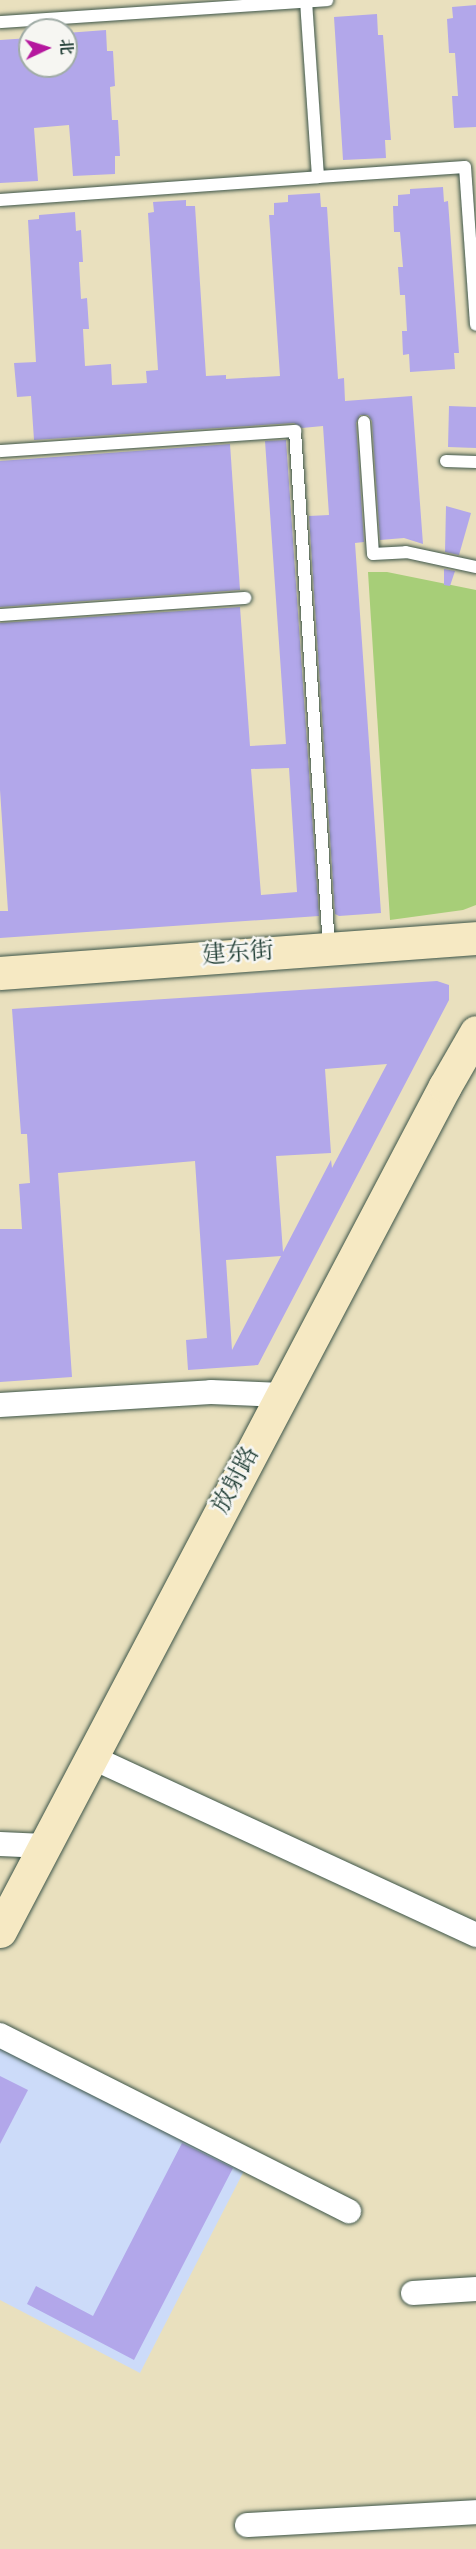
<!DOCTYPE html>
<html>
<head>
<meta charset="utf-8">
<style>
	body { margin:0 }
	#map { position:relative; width:476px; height:2549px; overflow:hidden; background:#e9e0be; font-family:"Sorts Mill Goudy","Noto Serif SC",serif }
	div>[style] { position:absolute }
	.built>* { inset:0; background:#ccdbf9 }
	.green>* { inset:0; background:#a7ce78 }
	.building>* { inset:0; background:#b2a7ea }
	.roads { filter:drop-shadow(0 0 2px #3d5549) drop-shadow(0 0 2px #3d5549) }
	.lane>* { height:12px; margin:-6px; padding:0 6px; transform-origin:6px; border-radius:6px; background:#fff }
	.street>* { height:24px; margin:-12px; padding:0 12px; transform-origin:12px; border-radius:12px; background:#fff }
	.secondary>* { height:33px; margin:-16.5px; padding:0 16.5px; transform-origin:16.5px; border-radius:16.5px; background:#f6e9c3 }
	span { translate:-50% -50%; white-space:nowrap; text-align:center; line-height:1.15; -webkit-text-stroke:5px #f6f6f2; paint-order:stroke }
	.street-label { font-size:24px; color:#1f3d34 }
	.north { position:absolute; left:18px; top:18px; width:60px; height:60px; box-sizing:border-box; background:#f6f6f2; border:2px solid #a0aca6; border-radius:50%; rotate:86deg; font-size:16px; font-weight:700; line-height:24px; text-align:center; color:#1f3d34 }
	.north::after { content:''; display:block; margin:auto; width:21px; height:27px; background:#b5179e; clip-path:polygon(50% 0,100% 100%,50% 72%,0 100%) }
</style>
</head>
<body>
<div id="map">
	<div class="built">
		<div style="clip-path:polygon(0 2040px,247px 2165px,140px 2373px,0 2300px)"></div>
	</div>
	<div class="green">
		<div style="clip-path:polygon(368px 572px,387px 572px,476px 590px,476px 905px,463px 910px,390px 920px)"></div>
	</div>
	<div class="building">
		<div style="clip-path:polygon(476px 5px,476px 127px,454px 128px,452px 96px,458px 96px,455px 53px,449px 53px,447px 19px,453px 18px,452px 7px)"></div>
		<div style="clip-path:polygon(377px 14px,378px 35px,383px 35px,391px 140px,385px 140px,386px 158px,343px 160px,334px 17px)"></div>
		<div style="clip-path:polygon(106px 30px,107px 51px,113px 51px,115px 86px,110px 87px,112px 120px,118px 120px,120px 156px,115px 156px,115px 174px,73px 176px,69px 125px,34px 128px,38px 181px,0 183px,0 40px,30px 38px,30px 66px,66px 66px,66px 33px)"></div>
		<div style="clip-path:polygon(443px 187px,444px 202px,448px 201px,459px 353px,454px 353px,455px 369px,410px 372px,409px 354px,403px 355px,402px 331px,407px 331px,405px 295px,400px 295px,398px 267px,403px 267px,400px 232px,394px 232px,393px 206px,398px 206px,398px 195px,410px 194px,410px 189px)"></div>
		<div style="clip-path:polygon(320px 193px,321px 207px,327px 207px,338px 379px,344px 378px,345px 401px,412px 396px,423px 544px,404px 538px,380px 540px,372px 421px,368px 415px,360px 415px,356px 423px,364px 542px,355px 543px,381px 913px,339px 916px,335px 914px,309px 516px,329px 515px,323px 426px,302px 428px,294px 423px,34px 440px,31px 396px,17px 397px,14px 363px,36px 362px,28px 220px,39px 219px,39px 215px,75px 212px,76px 231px,81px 230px,83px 262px,79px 262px,81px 299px,87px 298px,89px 329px,83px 329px,85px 366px,111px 364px,112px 385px,147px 383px,146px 371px,158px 370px,148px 213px,154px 212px,153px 202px,186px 200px,186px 206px,195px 206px,206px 376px,226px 375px,226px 379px,280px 376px,269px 215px,274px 215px,274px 203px,288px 202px,288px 195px)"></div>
		<div style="clip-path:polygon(449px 406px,476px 407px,476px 448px,448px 447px)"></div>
		<div style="clip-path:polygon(evenodd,286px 440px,319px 916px,0 938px,0 911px,8px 911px,0 790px,0 623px,240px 607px,250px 746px,286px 744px,265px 441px,286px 440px,289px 768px,297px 892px,261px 895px,251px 769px,289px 768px)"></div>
		<div style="clip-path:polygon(230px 444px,240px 590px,0 607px,0 461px)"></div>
		<div style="clip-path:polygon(446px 506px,471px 513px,459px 555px,445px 552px)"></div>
		<div style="clip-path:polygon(444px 569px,455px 571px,450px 586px,444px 585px)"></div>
		<div style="clip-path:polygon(evenodd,437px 981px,449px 985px,449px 1000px,258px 1365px,188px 1370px,186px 1340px,207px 1338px,195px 1161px,58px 1173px,72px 1377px,0 1382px,0 1229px,22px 1229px,19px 1184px,30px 1183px,27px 1134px,21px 1134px,12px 1009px,437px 981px,387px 1064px,332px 1168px,331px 1160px,283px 1252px,276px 1156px,331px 1153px,325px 1069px,387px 1064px,437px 981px,281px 1256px,232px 1350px,226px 1260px,281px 1256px)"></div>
		<div style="clip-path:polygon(0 2076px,28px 2090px,0 2144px)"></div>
		<div style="clip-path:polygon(182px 2143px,233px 2168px,134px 2360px,27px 2304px,36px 2286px,93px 2316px)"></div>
	</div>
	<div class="roads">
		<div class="lane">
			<div style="left:0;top:22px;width:328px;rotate:-3.8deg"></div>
			<div style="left:318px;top:177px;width:147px;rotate:-3.9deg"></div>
			<div style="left:465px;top:167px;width:158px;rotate:86deg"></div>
			<div style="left:0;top:200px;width:319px;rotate:-4.1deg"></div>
			<div style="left:318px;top:177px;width:175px;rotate:-93.9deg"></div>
			<div style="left:364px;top:422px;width:132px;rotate:86.1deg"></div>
			<div style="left:373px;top:554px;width:33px;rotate:-3deg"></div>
			<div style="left:406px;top:552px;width:72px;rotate:12.1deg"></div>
			<div style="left:0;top:451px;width:296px;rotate:-3.9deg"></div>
			<div style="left:295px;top:431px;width:517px;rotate:86.23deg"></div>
			<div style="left:446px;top:461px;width:30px;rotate:2deg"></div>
			<div style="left:0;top:615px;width:246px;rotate:-4deg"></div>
		</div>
		<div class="street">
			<div style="left:0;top:1405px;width:211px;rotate:-3.5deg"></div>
			<div style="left:211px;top:1392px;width:71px;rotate:2.4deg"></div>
			<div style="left:91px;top:1757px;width:424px;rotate:24.8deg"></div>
			<div style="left:0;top:1844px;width:45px;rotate:2.5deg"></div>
			<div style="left:0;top:2035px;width:391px;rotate:26.8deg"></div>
			<div style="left:413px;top:2293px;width:63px;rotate:-3.6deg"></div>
			<div style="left:247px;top:2525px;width:229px;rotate:-3.2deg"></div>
		</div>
		<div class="secondary">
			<div style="left:0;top:973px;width:477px;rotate:-4.2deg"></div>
			<div style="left:0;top:1931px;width:955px;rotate:-62.23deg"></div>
			<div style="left:445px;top:1086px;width:62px;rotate:-60.1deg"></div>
		</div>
	</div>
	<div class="street-label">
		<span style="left:238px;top:955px;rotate:-4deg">建东街</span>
		<span style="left:237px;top:1481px;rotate:-62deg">放射路</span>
	</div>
	<div class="north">北</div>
</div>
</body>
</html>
